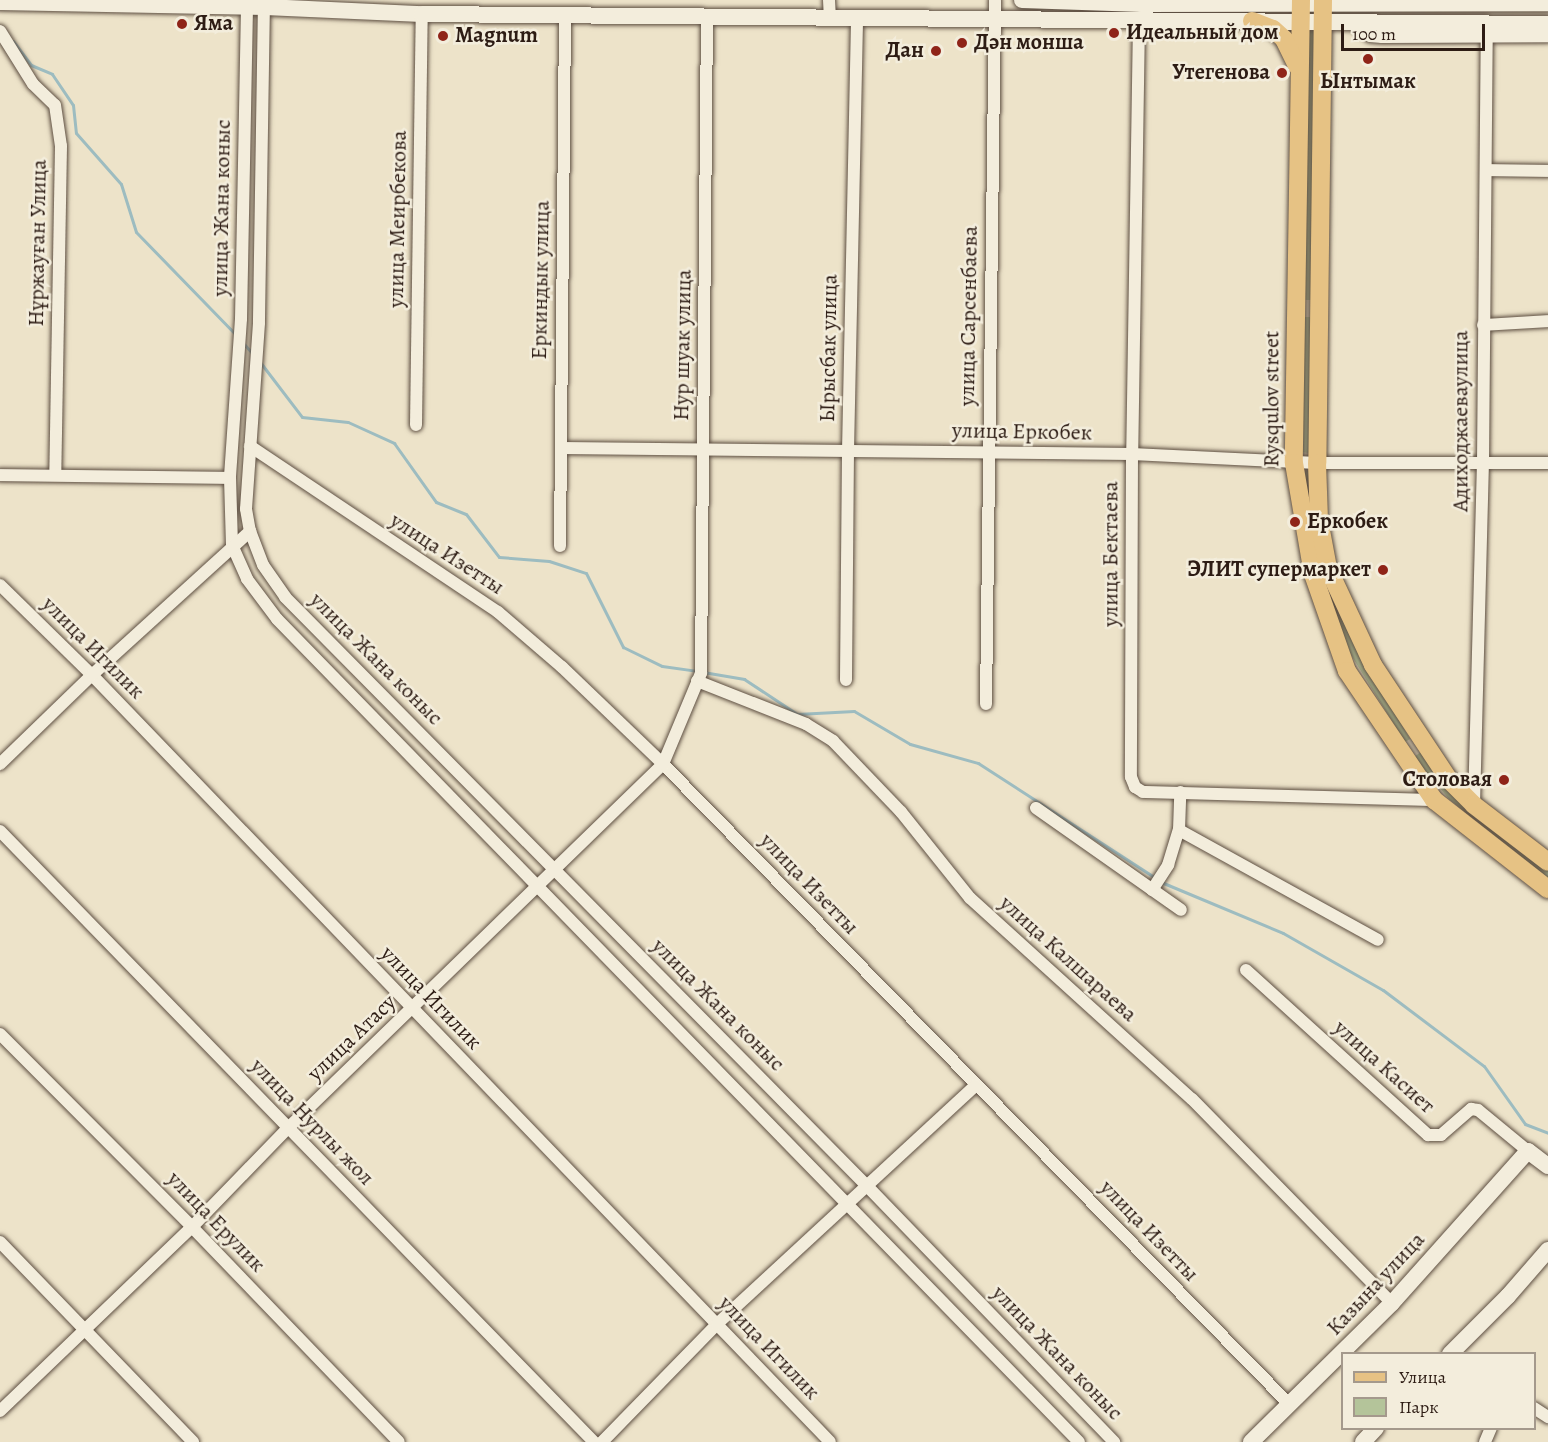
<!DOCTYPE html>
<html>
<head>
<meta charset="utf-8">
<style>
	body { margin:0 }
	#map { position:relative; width:1548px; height:1442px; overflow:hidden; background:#ede3c9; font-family:Alegreya,serif }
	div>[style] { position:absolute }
	.green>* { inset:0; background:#b4c49a }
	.stream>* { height:3px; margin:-1.5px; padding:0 1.5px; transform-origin:1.5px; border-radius:1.5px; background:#9dbcc0 }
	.roads { filter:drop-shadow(0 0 2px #5d4e41) drop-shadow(0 0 2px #5d4e41) }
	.street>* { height:12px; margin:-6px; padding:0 6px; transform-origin:6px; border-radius:6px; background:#f3eddc }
	.secondary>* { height:16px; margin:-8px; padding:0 8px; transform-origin:8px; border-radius:8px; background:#f3eddc }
	.primary>* { height:18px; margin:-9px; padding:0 9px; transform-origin:9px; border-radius:9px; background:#e6c284 }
	.dots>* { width:16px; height:16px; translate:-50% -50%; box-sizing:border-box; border:3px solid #f3eddc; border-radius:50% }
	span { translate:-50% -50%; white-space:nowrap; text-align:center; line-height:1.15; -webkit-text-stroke:5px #f3eddc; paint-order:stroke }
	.poi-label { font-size:22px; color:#2d1c14; font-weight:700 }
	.left { translate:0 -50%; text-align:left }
	.right { translate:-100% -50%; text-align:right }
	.street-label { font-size:22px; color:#2d1c14 }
	.legend { position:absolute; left:1341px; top:1352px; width:195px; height:78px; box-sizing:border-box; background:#f3eddc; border:2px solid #a4998c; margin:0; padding:8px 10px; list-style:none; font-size:18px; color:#2d1c14 }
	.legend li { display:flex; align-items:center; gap:12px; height:30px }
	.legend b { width:30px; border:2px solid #a4998c }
	.scale { position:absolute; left:1341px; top:24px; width:144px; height:27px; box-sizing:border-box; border:3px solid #2d1c14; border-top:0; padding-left:8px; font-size:18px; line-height:21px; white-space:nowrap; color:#2d1c14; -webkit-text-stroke:4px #f3eddc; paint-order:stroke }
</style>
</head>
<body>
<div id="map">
	<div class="green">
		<div style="clip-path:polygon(1306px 31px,1315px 31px,1311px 300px,1301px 300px)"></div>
		<div style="clip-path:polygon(1303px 317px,1312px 317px,1309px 453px,1301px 452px)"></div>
		<div style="clip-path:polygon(1311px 470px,1323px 572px,1350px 637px,1410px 739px,1405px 742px,1343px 642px,1318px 572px,1302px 472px)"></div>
		<div style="clip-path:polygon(1421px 752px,1548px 870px,1548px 878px,1449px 799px,1414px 757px)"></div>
	</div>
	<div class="stream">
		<div style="left:13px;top:41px;width:30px;rotate:53deg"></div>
		<div style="left:31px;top:65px;width:23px;rotate:23deg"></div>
		<div style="left:52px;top:74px;width:37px;rotate:56deg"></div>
		<div style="left:73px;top:105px;width:28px;rotate:84deg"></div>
		<div style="left:76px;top:133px;width:68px;rotate:48.6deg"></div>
		<div style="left:121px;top:184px;width:50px;rotate:72.6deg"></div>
		<div style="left:136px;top:232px;width:144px;rotate:45.8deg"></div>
		<div style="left:244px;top:344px;width:15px;rotate:48deg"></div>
		<div style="left:260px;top:362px;width:69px;rotate:52.6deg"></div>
		<div style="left:302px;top:417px;width:46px;rotate:6.2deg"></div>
		<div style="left:348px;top:422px;width:51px;rotate:24.5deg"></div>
		<div style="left:394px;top:443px;width:72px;rotate:54.6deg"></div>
		<div style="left:436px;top:502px;width:32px;rotate:22deg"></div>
		<div style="left:466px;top:514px;width:54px;rotate:52.5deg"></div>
		<div style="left:499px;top:557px;width:50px;rotate:4.6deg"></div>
		<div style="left:549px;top:561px;width:39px;rotate:18deg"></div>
		<div style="left:586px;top:573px;width:83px;rotate:63.4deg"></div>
		<div style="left:623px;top:647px;width:43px;rotate:26deg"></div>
		<div style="left:662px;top:666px;width:35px;rotate:8deg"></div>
		<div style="left:703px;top:672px;width:42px;rotate:9.7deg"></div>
		<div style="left:744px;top:679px;width:64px;rotate:33.4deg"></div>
		<div style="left:797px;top:714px;width:57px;rotate:-3deg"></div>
		<div style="left:854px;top:711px;width:65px;rotate:30.5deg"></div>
		<div style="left:910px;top:744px;width:71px;rotate:15.6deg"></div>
		<div style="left:978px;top:763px;width:212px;rotate:32.9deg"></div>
		<div style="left:1161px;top:882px;width:132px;rotate:22.7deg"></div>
		<div style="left:1283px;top:933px;width:115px;rotate:29.7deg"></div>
		<div style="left:1383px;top:990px;width:126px;rotate:37deg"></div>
		<div style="left:1484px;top:1066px;width:71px;rotate:54.7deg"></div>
		<div style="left:1525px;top:1124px;width:25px;rotate:21deg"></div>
	</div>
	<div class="roads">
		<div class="street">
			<div style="left:829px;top:0;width:17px;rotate:87deg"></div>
			<div style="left:244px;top:1px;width:7px;rotate:63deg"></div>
			<div style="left:247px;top:7px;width:312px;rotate:91.1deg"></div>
			<div style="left:241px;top:319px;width:159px;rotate:94deg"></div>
			<div style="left:230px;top:478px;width:67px;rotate:88.3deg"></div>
			<div style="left:232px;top:545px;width:37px;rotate:66deg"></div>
			<div style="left:247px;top:579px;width:50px;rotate:53.1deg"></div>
			<div style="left:277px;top:619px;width:1149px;rotate:45.74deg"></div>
			<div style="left:264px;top:1px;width:322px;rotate:90.9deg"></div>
			<div style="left:259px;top:323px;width:186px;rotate:94deg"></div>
			<div style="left:246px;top:509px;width:22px;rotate:80deg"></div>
			<div style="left:250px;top:531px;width:36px;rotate:69deg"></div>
			<div style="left:263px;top:565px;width:39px;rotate:55deg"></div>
			<div style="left:285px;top:597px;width:828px;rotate:45.34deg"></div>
			<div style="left:867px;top:1186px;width:356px;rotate:46deg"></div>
			<div style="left:1139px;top:21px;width:433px;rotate:90.9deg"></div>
			<div style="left:1132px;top:454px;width:323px;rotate:90.2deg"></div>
			<div style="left:1131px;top:777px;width:11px;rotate:68deg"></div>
			<div style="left:1135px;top:787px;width:9px;rotate:32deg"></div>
			<div style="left:1143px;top:792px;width:291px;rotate:1.6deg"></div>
			<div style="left:1351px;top:22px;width:24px;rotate:36deg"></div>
			<div style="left:1370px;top:36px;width:12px;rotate:5deg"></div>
			<div style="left:1382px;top:37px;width:166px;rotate:-0.3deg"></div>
			<div style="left:0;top:31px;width:62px;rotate:58.1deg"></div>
			<div style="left:33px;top:84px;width:30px;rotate:44deg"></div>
			<div style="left:55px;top:105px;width:41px;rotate:81.7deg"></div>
			<div style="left:61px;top:146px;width:329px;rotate:91deg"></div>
			<div style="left:1486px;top:170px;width:62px;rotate:0.9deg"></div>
			<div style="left:1483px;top:325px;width:65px;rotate:-3.5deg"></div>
			<div style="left:416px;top:425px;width:411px;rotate:-89.2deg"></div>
			<div style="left:250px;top:446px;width:298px;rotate:33.8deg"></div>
			<div style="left:498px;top:612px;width:84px;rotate:40.7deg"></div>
			<div style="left:562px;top:667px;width:140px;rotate:43.8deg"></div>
			<div style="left:663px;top:764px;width:897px;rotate:45.63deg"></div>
			<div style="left:561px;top:448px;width:571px;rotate:0.6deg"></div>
			<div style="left:1132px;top:454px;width:185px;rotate:2.8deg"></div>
			<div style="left:1317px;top:463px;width:231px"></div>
			<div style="left:0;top:475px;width:230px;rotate:0.7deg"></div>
			<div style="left:560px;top:546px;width:532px;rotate:-89.46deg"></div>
			<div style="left:0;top:585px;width:129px;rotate:44.4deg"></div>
			<div style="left:92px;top:675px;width:1064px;rotate:46.1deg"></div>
			<div style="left:846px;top:680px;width:229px;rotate:-89.5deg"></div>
			<div style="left:848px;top:451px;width:434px;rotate:-88.8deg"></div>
			<div style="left:697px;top:681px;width:117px;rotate:21.5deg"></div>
			<div style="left:806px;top:724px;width:32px;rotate:32deg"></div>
			<div style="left:833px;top:741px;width:98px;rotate:46.2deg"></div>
			<div style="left:901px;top:812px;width:110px;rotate:51.3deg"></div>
			<div style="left:970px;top:898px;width:299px;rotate:42.2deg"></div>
			<div style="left:1192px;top:1099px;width:286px;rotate:45.6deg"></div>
			<div style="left:986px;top:704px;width:704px;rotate:-89.27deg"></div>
			<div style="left:0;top:764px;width:128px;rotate:-44.1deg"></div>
			<div style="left:92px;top:675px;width:214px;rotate:-42.3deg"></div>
			<div style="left:1474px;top:805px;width:341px;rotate:-88.5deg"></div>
			<div style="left:1483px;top:464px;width:427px;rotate:-89.5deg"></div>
			<div style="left:1036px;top:808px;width:177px;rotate:35.1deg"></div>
			<div style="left:1179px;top:830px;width:227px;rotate:28.9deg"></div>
			<div style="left:0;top:831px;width:852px;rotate:45.81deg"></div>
			<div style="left:1152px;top:890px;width:30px;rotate:-57deg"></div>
			<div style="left:1168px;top:865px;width:37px;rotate:-73deg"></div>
			<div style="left:1179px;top:830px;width:38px;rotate:-88deg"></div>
			<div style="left:1246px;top:970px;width:246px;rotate:42.2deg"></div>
			<div style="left:1428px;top:1135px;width:13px"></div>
			<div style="left:1441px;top:1135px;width:40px;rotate:-41deg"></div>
			<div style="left:1471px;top:1109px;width:7px;rotate:8deg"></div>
			<div style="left:1478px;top:1110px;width:65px;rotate:39.4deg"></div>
			<div style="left:0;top:1034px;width:272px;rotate:45.1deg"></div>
			<div style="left:192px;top:1227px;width:298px;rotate:46.1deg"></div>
			<div style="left:0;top:1242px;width:278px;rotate:46deg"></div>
			<div style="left:1534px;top:1408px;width:17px;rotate:33deg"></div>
			<div style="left:0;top:1411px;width:266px;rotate:-43.8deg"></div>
			<div style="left:192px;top:1227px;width:138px;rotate:-45.9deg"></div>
			<div style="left:288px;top:1128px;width:523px;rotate:-44.15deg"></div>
			<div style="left:663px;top:764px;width:99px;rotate:-67.3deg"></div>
			<div style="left:701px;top:673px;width:656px;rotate:-89.48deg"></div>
			<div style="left:602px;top:1442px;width:165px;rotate:-45.7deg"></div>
			<div style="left:717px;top:1324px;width:352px;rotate:-42.7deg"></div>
			<div style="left:1485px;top:1442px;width:15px;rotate:-67deg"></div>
		</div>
		<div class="secondary">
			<div style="left:1022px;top:0;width:120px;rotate:1.9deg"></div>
			<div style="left:1142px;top:4px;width:406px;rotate:-0.1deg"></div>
			<div style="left:0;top:2px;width:265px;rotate:1.1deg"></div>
			<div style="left:265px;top:7px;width:157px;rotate:2.6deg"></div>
			<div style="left:422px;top:14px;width:1126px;rotate:0.51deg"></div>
			<div style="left:1450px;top:1354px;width:82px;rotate:-45deg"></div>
			<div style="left:1508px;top:1296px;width:61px;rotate:-49deg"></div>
			<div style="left:1251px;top:1442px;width:198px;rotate:-44.6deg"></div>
			<div style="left:1392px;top:1303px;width:204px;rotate:-48.2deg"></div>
			<div style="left:1528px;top:1151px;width:25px;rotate:37deg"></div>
			<div style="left:1363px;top:1442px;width:19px;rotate:-47deg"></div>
		</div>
		<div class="primary">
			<div style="left:1301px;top:0;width:463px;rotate:90.9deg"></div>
			<div style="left:1294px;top:463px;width:113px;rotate:80.3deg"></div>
			<div style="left:1313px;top:574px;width:103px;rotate:70.7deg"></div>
			<div style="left:1347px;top:671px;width:156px;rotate:56deg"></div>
			<div style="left:1434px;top:800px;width:145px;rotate:38deg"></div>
			<div style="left:1323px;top:0;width:463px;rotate:90.7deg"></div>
			<div style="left:1317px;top:463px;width:57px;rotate:88deg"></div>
			<div style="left:1319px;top:520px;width:49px;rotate:79.4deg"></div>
			<div style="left:1328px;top:568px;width:107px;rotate:65.1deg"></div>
			<div style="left:1373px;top:665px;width:138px;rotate:56.5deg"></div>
			<div style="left:1449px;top:780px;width:35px;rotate:45deg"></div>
			<div style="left:1474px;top:805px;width:93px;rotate:37.6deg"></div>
			<div style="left:1252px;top:21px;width:22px;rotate:21deg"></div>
			<div style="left:1273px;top:29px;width:15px;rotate:42deg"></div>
			<div style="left:1284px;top:39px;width:30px;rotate:64deg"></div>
		</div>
	</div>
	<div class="dots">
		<div style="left:182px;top:24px;background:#8f2418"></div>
		<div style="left:1114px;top:33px;background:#8f2418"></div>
		<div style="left:443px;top:36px;background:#8f2418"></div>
		<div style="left:962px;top:43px;background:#8f2418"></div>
		<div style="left:936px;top:51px;background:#8f2418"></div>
		<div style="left:1368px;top:59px;background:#8f2418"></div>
		<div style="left:1282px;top:73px;background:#8f2418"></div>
		<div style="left:1295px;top:522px;background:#8f2418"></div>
		<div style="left:1383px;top:570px;background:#8f2418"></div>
		<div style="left:1504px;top:780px;background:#8f2418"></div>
	</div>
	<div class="poi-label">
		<span class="left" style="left:194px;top:24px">Яма</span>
		<span class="left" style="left:1126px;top:33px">Идеальный дом</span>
		<span class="left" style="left:455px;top:36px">Magnum</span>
		<span class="left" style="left:974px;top:43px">Дән монша</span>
		<span class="right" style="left:924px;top:51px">Дан</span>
		<span class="right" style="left:1270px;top:73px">Утегенова</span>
		<span style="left:1368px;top:82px">Ынтымак</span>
		<span class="left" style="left:1307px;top:522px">Еркобек</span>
		<span class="right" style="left:1371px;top:570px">ЭЛИТ супермаркет</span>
		<span class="right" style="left:1492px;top:780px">Столовая</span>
	</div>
	<div class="street-label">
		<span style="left:222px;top:208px;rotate:-89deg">улица Жана коныс</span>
		<span style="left:398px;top:219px;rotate:-89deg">улица Меирбекова</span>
		<span style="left:38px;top:243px;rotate:-89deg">Нұржауған Улица</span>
		<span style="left:541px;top:280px;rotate:-89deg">Еркиндык улица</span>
		<span style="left:969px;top:316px;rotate:-89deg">улица Сарсенбаева</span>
		<span style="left:683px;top:345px;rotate:-89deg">Нур шуак улица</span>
		<span style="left:829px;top:348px;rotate:-89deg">Ырысбак улица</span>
		<span style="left:1272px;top:399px;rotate:-90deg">Rysqulov street</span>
		<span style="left:1461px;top:421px;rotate:-90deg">Адиходжаеваулица</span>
		<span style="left:1022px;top:432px;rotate:1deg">улица Еркобек</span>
		<span style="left:447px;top:554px;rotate:33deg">улица Изетты</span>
		<span style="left:1111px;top:554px;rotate:-90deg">улица Бектаева</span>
		<span style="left:93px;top:648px;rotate:45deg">улица Игилик</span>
		<span style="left:376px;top:659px;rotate:45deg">улица Жана коныс</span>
		<span style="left:809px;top:884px;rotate:46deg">улица Изетты</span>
		<span style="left:1068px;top:959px;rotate:42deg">улица Калшараева</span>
		<span style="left:431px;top:998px;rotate:46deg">улица Игилик</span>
		<span style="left:718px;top:1005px;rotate:45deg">улица Жана коныс</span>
		<span style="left:352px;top:1038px;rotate:-44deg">улица Атасу</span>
		<span style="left:1384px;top:1067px;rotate:42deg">улица Касиет</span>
		<span style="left:312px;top:1122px;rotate:46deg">улица Нурлы жол</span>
		<span style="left:216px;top:1222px;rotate:46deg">улица Ерулик</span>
		<span style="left:1149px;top:1231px;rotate:46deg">улица Изетты</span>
		<span style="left:1376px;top:1284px;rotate:-47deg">Казына улица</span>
		<span style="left:769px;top:1348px;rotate:46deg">улица Игилик</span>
		<span style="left:1057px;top:1353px;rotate:46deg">улица Жана коныс</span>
	</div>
	<ul class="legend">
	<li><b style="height:8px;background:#e6c284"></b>Улица</li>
	<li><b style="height:16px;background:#b4c49a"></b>Парк</li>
	</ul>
	<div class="scale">100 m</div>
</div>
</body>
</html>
